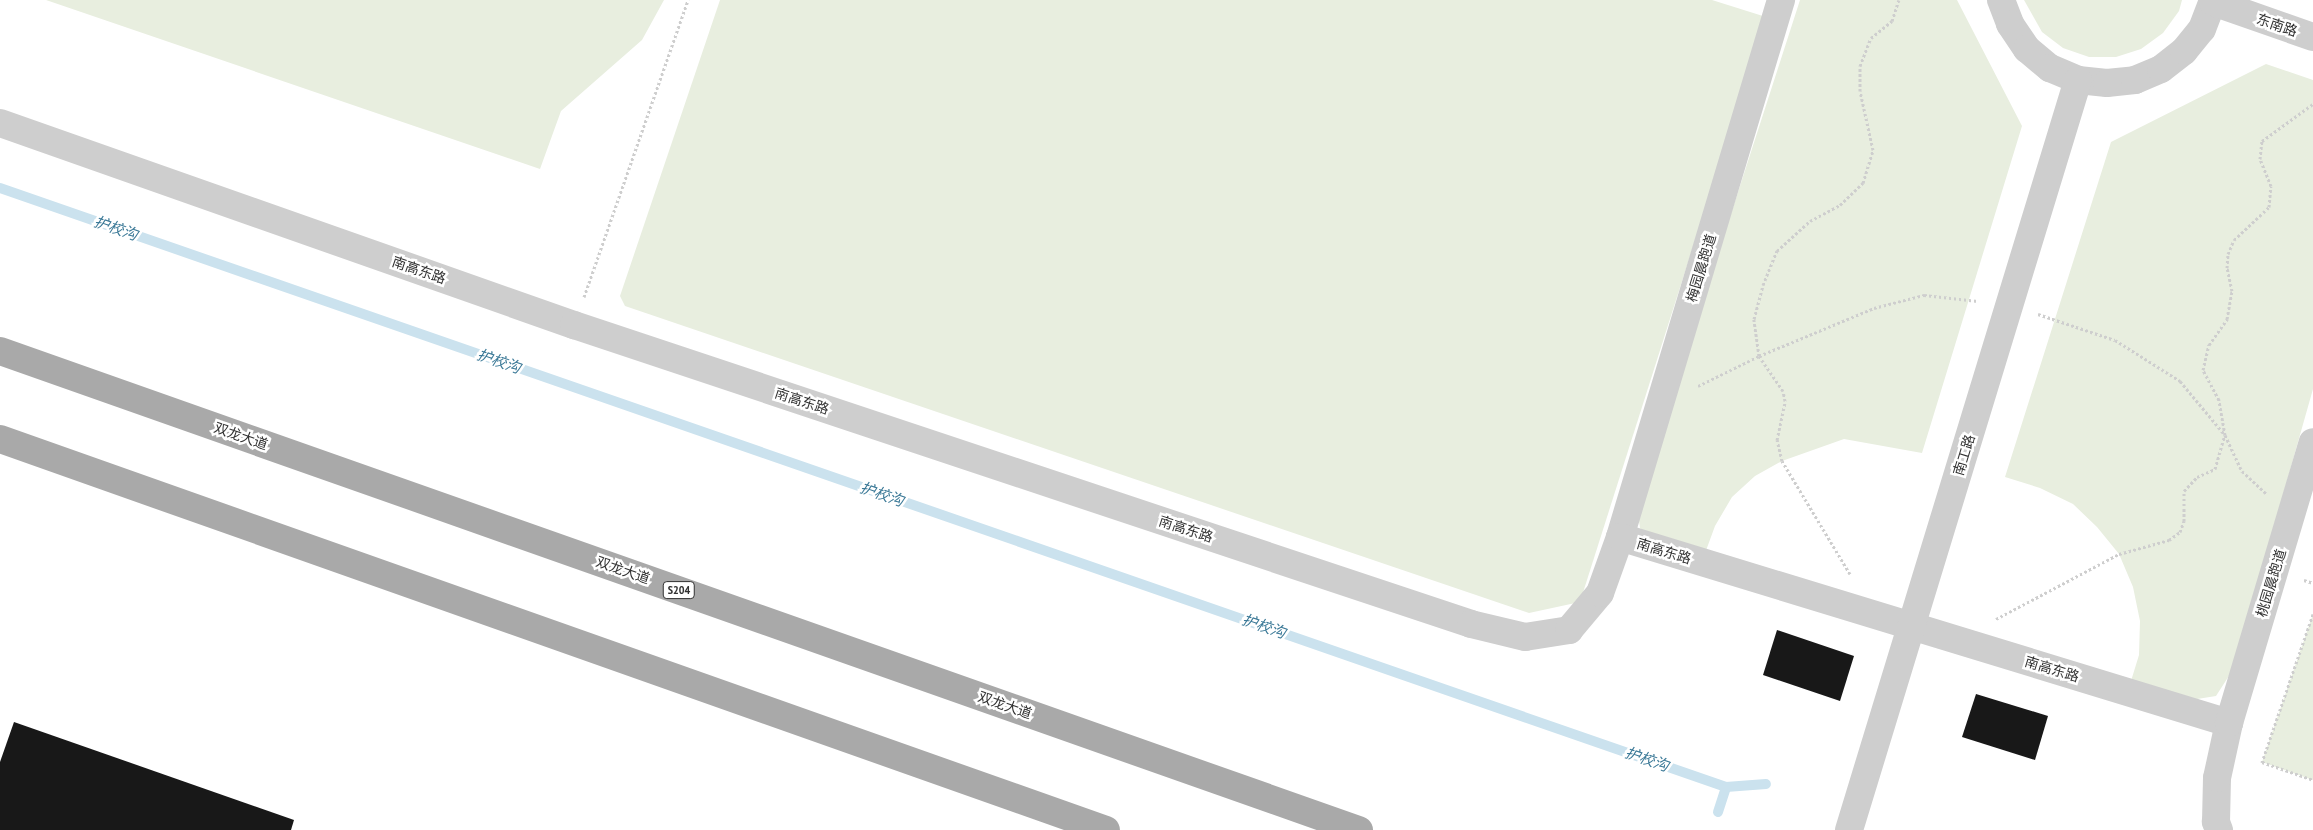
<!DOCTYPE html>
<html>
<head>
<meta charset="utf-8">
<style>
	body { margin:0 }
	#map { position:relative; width:2313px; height:830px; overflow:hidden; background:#fff; font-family:"PT Sans Narrow","Noto Sans SC",sans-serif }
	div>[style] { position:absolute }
	.green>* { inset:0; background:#e8eedf }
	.stream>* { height:10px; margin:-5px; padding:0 5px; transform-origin:5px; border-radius:5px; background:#cbe2ee }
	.building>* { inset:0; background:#181818 }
	.path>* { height:3px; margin-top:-1.5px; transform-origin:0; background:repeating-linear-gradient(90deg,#cecece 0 2.5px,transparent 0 5px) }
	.street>* { height:28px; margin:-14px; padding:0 14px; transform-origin:14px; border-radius:14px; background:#cecece }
	.primary>* { height:28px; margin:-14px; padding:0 14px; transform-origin:14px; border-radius:14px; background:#a9a9a9 }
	span { translate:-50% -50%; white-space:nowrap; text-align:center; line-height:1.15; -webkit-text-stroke:5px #fff; paint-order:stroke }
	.shield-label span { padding:1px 4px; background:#fff; border:1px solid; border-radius:4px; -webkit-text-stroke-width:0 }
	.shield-label { font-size:12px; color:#313131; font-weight:700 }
	.street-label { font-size:14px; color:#313131 }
	.water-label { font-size:15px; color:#3b7997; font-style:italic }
</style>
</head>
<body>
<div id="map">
	<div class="green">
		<div style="clip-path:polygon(46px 0,664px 0,642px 40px,561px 111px,540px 169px)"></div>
		<div style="clip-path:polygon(720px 0,1712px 0,1766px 17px,1580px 602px,1529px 613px,625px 306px,620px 296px)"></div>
		<div style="clip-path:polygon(1800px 0,1957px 0,2022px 126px,1922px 453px,1844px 439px,1782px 461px,1755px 476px,1732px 497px,1715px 526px,1704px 556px,1649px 540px,1640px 528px,1637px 505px)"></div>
		<div style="clip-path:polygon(2024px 0,2182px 0,2179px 11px,2163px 33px,2141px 49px,2116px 57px,2089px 57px,2063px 48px,2042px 32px)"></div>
		<div style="clip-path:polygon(2266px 64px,2313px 80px,2313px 389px,2234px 668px,2216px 696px,2191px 700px,2131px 681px,2139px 655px,2140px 621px,2133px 587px,2119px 554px,2097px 527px,2073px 504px,2040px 488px,2005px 477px,2111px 142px)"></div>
		<div style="clip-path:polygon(2313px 614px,2313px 780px,2262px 762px)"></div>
	</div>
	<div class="stream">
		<div style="left:0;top:188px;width:1827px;rotate:19.14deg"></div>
		<div style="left:1726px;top:787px;width:40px;rotate:-4.3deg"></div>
		<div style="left:1718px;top:812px;width:26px;rotate:-72deg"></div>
	</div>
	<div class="building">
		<div style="clip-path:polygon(1777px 630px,1854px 656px,1840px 701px,1763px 675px)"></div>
		<div style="clip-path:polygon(1976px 694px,2048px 716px,2035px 760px,1962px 737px)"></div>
		<div style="clip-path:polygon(14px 722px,294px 820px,291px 830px,0 830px,0 762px)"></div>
	</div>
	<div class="path">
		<div style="left:584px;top:297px;width:315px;rotate:-70.7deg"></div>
		<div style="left:2038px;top:314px;width:81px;rotate:18.7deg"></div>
		<div style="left:2115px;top:340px;width:77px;rotate:32.2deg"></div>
		<div style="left:2180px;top:381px;width:70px;rotate:50.2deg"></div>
		<div style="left:2225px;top:435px;width:40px;rotate:65deg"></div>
		<div style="left:2242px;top:471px;width:33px;rotate:43deg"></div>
		<div style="left:1698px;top:386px;width:68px;rotate:-26.2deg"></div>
		<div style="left:1759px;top:356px;width:125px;rotate:-22.7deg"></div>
		<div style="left:1874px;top:308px;width:52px;rotate:-14.6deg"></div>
		<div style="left:1924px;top:295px;width:54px;rotate:6.3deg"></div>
		<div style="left:1850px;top:574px;width:132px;rotate:-121deg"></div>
		<div style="left:1782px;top:461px;width:22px;rotate:-103deg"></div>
		<div style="left:1777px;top:440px;width:40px;rotate:-78deg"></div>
		<div style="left:1785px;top:401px;width:10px;rotate:-101deg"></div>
		<div style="left:1783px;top:391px;width:42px;rotate:-124.4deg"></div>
		<div style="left:1759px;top:356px;width:37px;rotate:-98deg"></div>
		<div style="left:1754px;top:319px;width:35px;rotate:-75deg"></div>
		<div style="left:1763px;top:285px;width:37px;rotate:-68deg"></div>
		<div style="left:1777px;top:251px;width:45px;rotate:-42.3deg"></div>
		<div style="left:1810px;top:221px;width:34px;rotate:-28deg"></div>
		<div style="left:1840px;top:205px;width:32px;rotate:-44deg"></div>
		<div style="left:1863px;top:183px;width:34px;rotate:-73deg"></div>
		<div style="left:1873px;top:150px;width:60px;rotate:-102.4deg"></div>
		<div style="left:1860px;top:91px;width:25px;rotate:-90deg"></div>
		<div style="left:1860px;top:66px;width:30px;rotate:-69deg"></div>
		<div style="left:1871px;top:38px;width:27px;rotate:-39deg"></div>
		<div style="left:1892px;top:21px;width:22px;rotate:-72deg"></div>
		<div style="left:2304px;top:580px;width:9px;rotate:18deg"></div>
		<div style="left:2313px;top:614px;width:157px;rotate:109deg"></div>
		<div style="left:2262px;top:762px;width:54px;rotate:19.4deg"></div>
		<div style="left:1996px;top:619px;width:139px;rotate:-27.9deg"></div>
		<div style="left:2119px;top:554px;width:52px;rotate:-15.6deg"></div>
		<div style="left:2169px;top:540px;width:14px;rotate:-36deg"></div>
		<div style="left:2180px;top:532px;width:12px;rotate:-70deg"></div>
		<div style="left:2184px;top:521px;width:30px;rotate:-90deg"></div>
		<div style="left:2184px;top:491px;width:19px;rotate:-47deg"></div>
		<div style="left:2197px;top:477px;width:20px;rotate:-24deg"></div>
		<div style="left:2215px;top:469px;width:35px;rotate:-74deg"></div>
		<div style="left:2225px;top:435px;width:36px;rotate:-100deg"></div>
		<div style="left:2219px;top:400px;width:34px;rotate:-118deg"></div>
		<div style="left:2203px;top:370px;width:26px;rotate:-77deg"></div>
		<div style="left:2209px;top:345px;width:32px;rotate:-55deg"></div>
		<div style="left:2227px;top:319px;width:28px;rotate:-80deg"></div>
		<div style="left:2232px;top:291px;width:24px;rotate:-102deg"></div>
		<div style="left:2227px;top:268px;width:14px;rotate:-86deg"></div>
		<div style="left:2228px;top:254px;width:15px;rotate:-67deg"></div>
		<div style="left:2234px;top:240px;width:48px;rotate:-43.3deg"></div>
		<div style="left:2269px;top:207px;width:21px;rotate:-85deg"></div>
		<div style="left:2271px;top:186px;width:29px;rotate:-112deg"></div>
		<div style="left:2260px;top:159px;width:18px;rotate:-84deg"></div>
		<div style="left:2262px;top:141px;width:63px;rotate:-36deg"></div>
	</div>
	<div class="street">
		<div style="left:2001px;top:0;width:26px;rotate:69deg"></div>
		<div style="left:2010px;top:24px;width:30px;rotate:56deg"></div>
		<div style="left:2027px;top:49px;width:30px;rotate:40deg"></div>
		<div style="left:2050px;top:68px;width:30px;rotate:23deg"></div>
		<div style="left:2078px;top:80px;width:29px;rotate:6deg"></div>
		<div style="left:2107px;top:83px;width:28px;rotate:-6deg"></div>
		<div style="left:2135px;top:80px;width:28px;rotate:-23deg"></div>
		<div style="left:2161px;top:69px;width:29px;rotate:-38deg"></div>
		<div style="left:2184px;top:51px;width:28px;rotate:-51deg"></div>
		<div style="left:2202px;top:29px;width:31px;rotate:-69deg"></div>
		<div style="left:2213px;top:2px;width:106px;rotate:19.3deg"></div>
		<div style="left:0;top:123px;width:609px;rotate:19.39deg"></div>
		<div style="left:574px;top:325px;width:946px;rotate:18.43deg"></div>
		<div style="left:1471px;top:624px;width:56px;rotate:13.5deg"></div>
		<div style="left:1525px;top:637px;width:45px;rotate:-9deg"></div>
		<div style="left:1569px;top:630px;width:48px;rotate:-50deg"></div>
		<div style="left:1600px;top:593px;width:59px;rotate:-70.3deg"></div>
		<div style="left:1620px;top:537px;width:561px;rotate:-73.31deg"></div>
		<div style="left:1620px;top:537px;width:637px;rotate:16.98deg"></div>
		<div style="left:1849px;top:830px;width:784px;rotate:-73.02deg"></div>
		<div style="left:2219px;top:830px;width:9px;rotate:-111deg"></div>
		<div style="left:2216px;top:822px;width:44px;rotate:-88.7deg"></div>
		<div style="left:2217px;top:778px;width:56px;rotate:-77.7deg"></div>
		<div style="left:2229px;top:723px;width:293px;rotate:-73.4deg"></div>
	</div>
	<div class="primary">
		<div style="left:0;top:351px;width:1441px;rotate:19.42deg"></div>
		<div style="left:0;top:439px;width:1173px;rotate:19.47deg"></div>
	</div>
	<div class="shield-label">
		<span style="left:679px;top:590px">S204</span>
	</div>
	<div class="street-label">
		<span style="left:2277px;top:25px;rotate:19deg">东南路</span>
		<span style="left:1701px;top:268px;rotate:-73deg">梅园晨跑道</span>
		<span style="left:419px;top:270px;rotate:19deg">南高东路</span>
		<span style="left:802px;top:401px;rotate:18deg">南高东路</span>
		<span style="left:241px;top:436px;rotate:19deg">双龙大道</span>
		<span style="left:1964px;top:455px;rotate:-73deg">南工路</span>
		<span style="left:1186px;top:529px;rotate:18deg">南高东路</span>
		<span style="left:1664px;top:551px;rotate:17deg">南高东路</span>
		<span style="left:623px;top:570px;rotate:19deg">双龙大道</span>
		<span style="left:2271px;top:583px;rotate:-73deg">桃园晨跑道</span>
		<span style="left:2052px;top:669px;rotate:17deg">南高东路</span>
		<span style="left:1005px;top:705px;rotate:19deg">双龙大道</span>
	</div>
	<div class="water-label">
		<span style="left:116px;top:228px;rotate:19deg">护校沟</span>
		<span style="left:499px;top:361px;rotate:19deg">护校沟</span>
		<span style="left:882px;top:494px;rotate:19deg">护校沟</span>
		<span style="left:1264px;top:626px;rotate:19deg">护校沟</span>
		<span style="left:1647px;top:759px;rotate:19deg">护校沟</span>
	</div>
</div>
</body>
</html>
